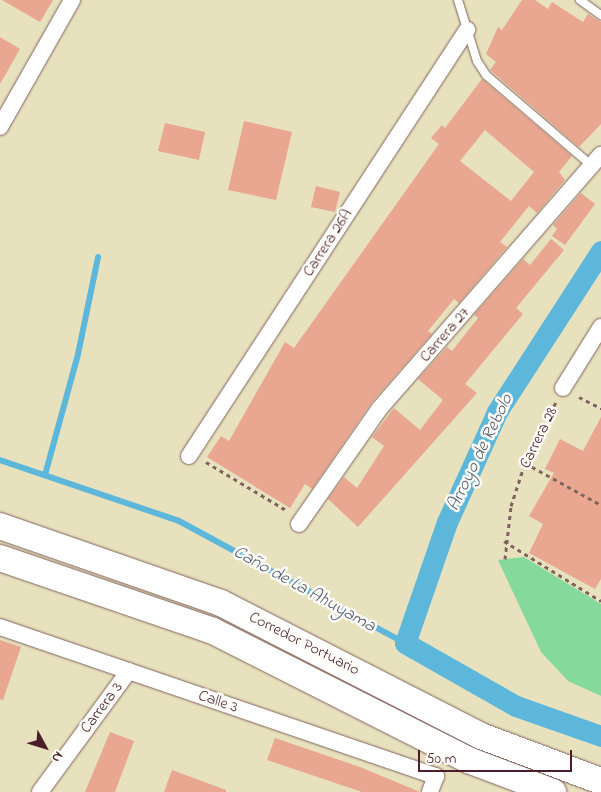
<!DOCTYPE html>
<html>
<head>
<meta charset="utf-8">
<style>
	body { margin:0 }
	#map { position:relative; width:601px; height:792px; overflow:hidden; background:#e7e1bd; font-family:"Indie Flower",sans-serif }
	div>[style] { position:absolute }
	.green>* { inset:0; background:#84d99b }
	.stream>* { height:6px; margin:-3px; padding:0 3px; transform-origin:3px; border-radius:3px; background:#5db7db }
	.canal>* { height:21px; margin:-10.5px; padding:0 10.5px; transform-origin:10.5px; border-radius:10.5px; background:#5db7db }
	.building>* { inset:0; background:#e9a691 }
	.path>* { height:3px; margin-top:-1.5px; transform-origin:0; background:repeating-linear-gradient(90deg,#81635e 0 4px,transparent 0 8px) }
	.roads { filter:drop-shadow(0 0 1px #81635e) drop-shadow(0 0 1px #81635e) }
	.service>* { height:8px; margin:-4px; padding:0 4px; transform-origin:4px; border-radius:4px; background:#fff }
	.minor>* { height:16px; margin:-8px; padding:0 8px; transform-origin:8px; border-radius:8px; background:#fff }
	.primary>* { height:26px; margin:-13px; padding:0 13px; transform-origin:13px; border-radius:13px; background:#fff }
	span { translate:-50% -50%; white-space:nowrap; text-align:center; line-height:1.15; -webkit-text-stroke:5px #fdfcf7; paint-order:stroke }
	.street-label { font-size:16px; color:#4a1f2b }
	.water-label { font-size:18px; color:#525c71; font-style:italic }
	.north { position:absolute; left:20px; top:722px; width:50px; height:50px; -webkit-text-stroke:4px #fdfcf7; paint-order:stroke; rotate:129deg; font-size:14px; font-weight:700; line-height:20px; text-align:center; color:#4a1f2b }
	.north::after { content:''; display:block; margin:auto; width:18px; height:22px; background:#4a1f2b; clip-path:polygon(50% 0,100% 100%,50% 72%,0 100%) }
	.scale { position:absolute; left:418px; top:750px; width:154px; height:22px; box-sizing:border-box; border:2px solid #4a1f2b; border-top:0; padding-left:6px; font-size:15px; line-height:18px; white-space:nowrap; color:#4a1f2b; -webkit-text-stroke:4px #fdfcf7; paint-order:stroke }
</style>
</head>
<body>
<div id="map">
	<div class="green">
		<div style="clip-path:polygon(524px 557px,601px 604px,601px 696px,568px 681px,541px 652px,498px 560px)"></div>
	</div>
	<div class="stream">
		<div style="left:0;top:460px;width:189px;rotate:18.8deg"></div>
		<div style="left:179px;top:521px;width:257px;rotate:28.4deg"></div>
		<div style="left:45px;top:475px;width:125px;rotate:-74.7deg"></div>
		<div style="left:78px;top:354px;width:99px;rotate:-78.3deg"></div>
	</div>
	<div class="canal">
		<div style="left:601px;top:251px;width:192px;rotate:122.9deg"></div>
		<div style="left:497px;top:412px;width:121px;rotate:114.4deg"></div>
		<div style="left:447px;top:522px;width:128px;rotate:109.1deg"></div>
		<div style="left:405px;top:643px;width:128px;rotate:29.6deg"></div>
		<div style="left:516px;top:706px;width:90px;rotate:19.4deg"></div>
	</div>
	<div class="building">
		<div style="clip-path:polygon(2px 0,53px 0,40px 22px)"></div>
		<div style="clip-path:polygon(522px 0,535px 0,548px 9px,552px 2px,583px 22px,588px 14px,601px 22px,601px 124px,579px 147px,490px 70px,496px 62px,486px 54px,498px 27px,502px 30px)"></div>
		<div style="clip-path:polygon(0 37px,20px 49px,0 84px)"></div>
		<div style="clip-path:polygon(evenodd,482px 79px,572px 156px,559px 172px,565px 180px,537px 213px,529px 206px,500px 242px,507px 247px,459px 303px,454px 299px,428px 331px,432px 334px,372px 402px,312px 489px,305px 484px,290px 508px,207px 457px,221px 436px,229px 441px,285px 342px,294px 348px,439px 144px,431px 138px,442px 125px,445px 128px,482px 79px,485px 130px,534px 172px,511px 201px,460px 161px,485px 130px)"></div>
		<div style="clip-path:polygon(244px 121px,292px 132px,276px 200px,228px 190px)"></div>
		<div style="clip-path:polygon(165px 123px,205px 132px,199px 160px,158px 151px)"></div>
		<div style="clip-path:polygon(316px 186px,340px 192px,335px 212px,311px 207px)"></div>
		<div style="clip-path:polygon(581px 193px,595px 204px,565px 245px,552px 236px,557px 229px,553px 225px)"></div>
		<div style="clip-path:polygon(551px 239px,564px 250px,516px 308px,523px 314px,465px 384px,477px 393px,358px 527px,328px 499px,344px 477px,357px 488px,384px 446px,372px 437px,394px 408px,420px 430px,443px 400px,418px 379px,447px 347px,452px 351px,478px 318px,474px 315px,523px 259px,530px 265px)"></div>
		<div style="clip-path:polygon(601px 417px,601px 579px,595px 589px,529px 553px,543px 524px,529px 516px,554px 473px,545px 469px,560px 439px,583px 451px)"></div>
		<div style="clip-path:polygon(0 640px,21px 647px,3px 700px,0 699px)"></div>
		<div style="clip-path:polygon(110px 732px,134px 741px,115px 792px,85px 792px)"></div>
		<div style="clip-path:polygon(275px 738px,360px 767px,420px 792px,362px 792px,267px 760px)"></div>
		<div style="clip-path:polygon(172px 770px,226px 790px,226px 792px,164px 792px)"></div>
	</div>
	<div class="path">
		<div style="left:579px;top:397px;width:25px;rotate:27deg"></div>
		<div style="left:206px;top:462px;width:93px;rotate:31deg"></div>
		<div style="left:525px;top:463px;width:87px;rotate:28.9deg"></div>
		<div style="left:504px;top:541px;width:114px;rotate:31.7deg"></div>
		<div style="left:505px;top:559px;width:53px;rotate:-83.5deg"></div>
		<div style="left:511px;top:506px;width:45px;rotate:-72deg"></div>
		<div style="left:525px;top:463px;width:68px;rotate:-63.1deg"></div>
	</div>
	<div class="roads">
		<div class="service">
			<div style="left:458px;top:0;width:64px;rotate:72.7deg"></div>
			<div style="left:477px;top:61px;width:17px;rotate:57deg"></div>
			<div style="left:486px;top:75px;width:140px;rotate:40.6deg"></div>
			<div style="left:580px;top:0;width:26px;rotate:36deg"></div>
		</div>
		<div class="minor">
			<div style="left:0;top:127px;width:146px;rotate:-60.4deg"></div>
			<div style="left:563px;top:388px;width:72px;rotate:-58.1deg"></div>
			<div style="left:189px;top:456px;width:509px;rotate:-56.87deg"></div>
			<div style="left:299px;top:524px;width:141px;rotate:-55.1deg"></div>
			<div style="left:380px;top:408px;width:336px;rotate:-48.9deg"></div>
			<div style="left:0;top:627px;width:461px;rotate:18.9deg"></div>
			<div style="left:436px;top:776px;width:17px;rotate:111deg"></div>
			<div style="left:40px;top:792px;width:150px;rotate:-53.7deg"></div>
		</div>
		<div class="primary">
			<div style="left:0;top:526px;width:234px;rotate:19.2deg"></div>
			<div style="left:221px;top:603px;width:292px;rotate:27.1deg"></div>
			<div style="left:481px;top:736px;width:128px;rotate:20.6deg"></div>
			<div style="left:0;top:558px;width:225px;rotate:18.9deg"></div>
			<div style="left:213px;top:631px;width:286px;rotate:26.8deg"></div>
			<div style="left:468px;top:760px;width:91px;rotate:20.6deg"></div>
		</div>
	</div>
	<div class="street-label">
		<span style="left:328px;top:243px;rotate:-57deg">Carrera 26A</span>
		<span style="left:445px;top:335px;rotate:-49deg">Carrera 27</span>
		<span style="left:539px;top:438px;rotate:-64deg">Carrera 28</span>
		<span style="left:304px;top:644px;rotate:27deg">Corredor Portuario</span>
		<span style="left:218px;top:702px;rotate:19deg">Calle 3</span>
		<span style="left:102px;top:708px;rotate:-53deg">Carrera 3</span>
	</div>
	<div class="water-label">
		<span style="left:481px;top:453px;rotate:-64deg">Arroyo de Rebolo</span>
		<span style="left:304px;top:590px;rotate:29deg">Caño de La Ahuyama</span>
	</div>
	<div class="north">N</div>
	<div class="scale">50 m</div>
</div>
</body>
</html>
